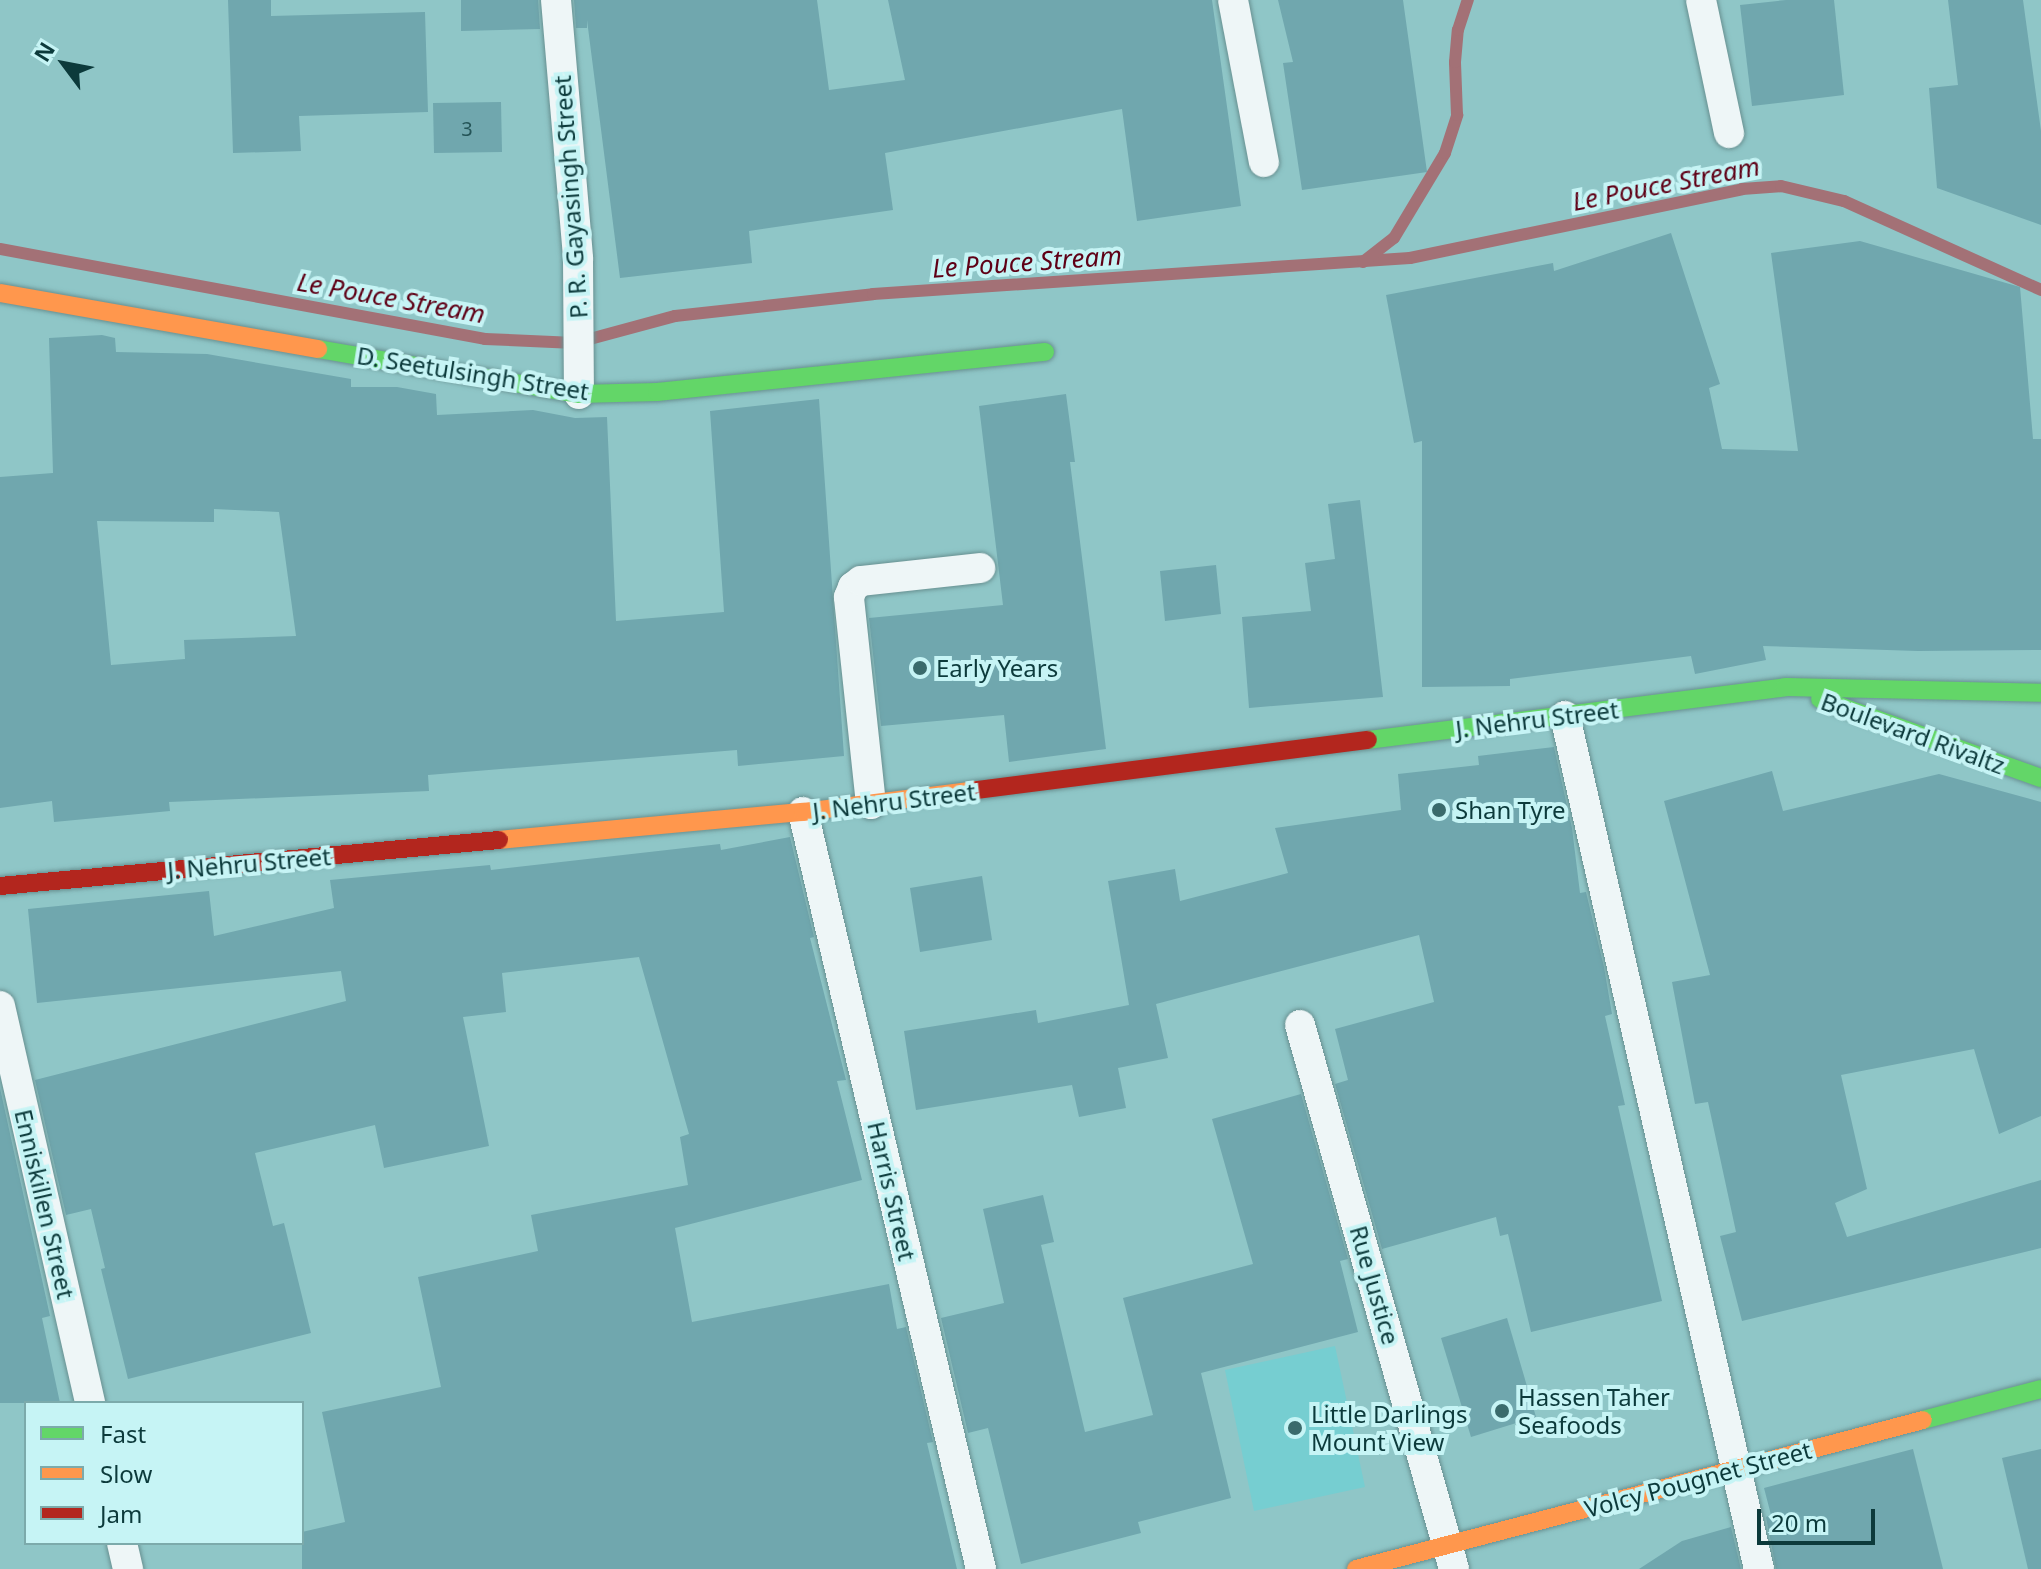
<!DOCTYPE html>
<html>
<head>
<meta charset="utf-8">
<style>
	body { margin:0 }
	#map { position:relative; width:2041px; height:1569px; overflow:hidden; background:#8fc6c7; font-family:"Noto Sans",sans-serif }
	div>[style] { position:absolute }
	.built>* { inset:0; background:#76ced1 }
	.stream>* { height:12px; margin:-6px; padding:0 6px; transform-origin:6px; border-radius:6px; background:#a37176 }
	.building>* { inset:0; background:#70a7ae }
	.roads { filter:drop-shadow(0 0 2px #689091) drop-shadow(0 0 2px #689091) }
	.street>* { height:30px; margin:-15px; padding:0 15px; transform-origin:15px; border-radius:15px; background:#eef6f7 }
	.fast>* { height:18px; margin:-9px; padding:0 9px; transform-origin:9px; border-radius:9px; background:#63d668 }
	.slow>* { height:18px; margin:-9px; padding:0 9px; transform-origin:9px; border-radius:9px; background:#ff974d }
	.jam>* { height:18px; margin:-9px; padding:0 9px; transform-origin:9px; border-radius:9px; background:#b3261e }
	.dots>* { width:22px; height:22px; translate:-50% -50%; box-sizing:border-box; border:4px solid #c6f4f5; border-radius:50% }
	span { translate:-50% -50%; white-space:nowrap; text-align:center; line-height:1.15; -webkit-text-stroke:8px #c6f4f5; paint-order:stroke }
	.number-label { font-size:20px; color:#255558 }
	.number-label span { -webkit-text-stroke-width:0 }
	.street-label { font-size:24px; color:#0c3a3b }
	.poi-label { font-size:24px; color:#0c3a3b }
	.left { translate:0 -50%; text-align:left }
	.water-label { font-size:26px; color:#5f0016; font-style:italic }
	.legend { position:absolute; left:24px; top:1401px; width:280px; height:144px; box-sizing:border-box; background:#c6f4f5; border:2px solid #7caaab; margin:0; padding:10px 14px; list-style:none; font-size:24px; color:#0c3a3b }
	.legend li { display:flex; align-items:center; gap:16px; height:40px }
	.legend b { width:40px; border:2px solid #7caaab }
	.north { position:absolute; left:24px; top:24px; width:80px; height:80px; -webkit-text-stroke:6px #c6f4f5; paint-order:stroke; rotate:302deg; font-size:22px; font-weight:700; line-height:32px; text-align:center; color:#0c3a3b }
	.north::after { content:''; display:block; margin:auto; width:28px; height:36px; background:#0c3a3b; clip-path:polygon(50% 0,100% 100%,50% 72%,0 100%) }
	.scale { position:absolute; left:1757px; top:1509px; width:118px; height:36px; box-sizing:border-box; border:4px solid #0c3a3b; border-top:0; padding-left:10px; font-size:24px; line-height:28px; white-space:nowrap; color:#0c3a3b; -webkit-text-stroke:6px #c6f4f5; paint-order:stroke }
</style>
</head>
<body>
<div id="map">
	<div class="built">
		<div style="clip-path:polygon(1335px 1346px,1365px 1487px,1254px 1511px,1225px 1370px)"></div>
	</div>
	<div class="stream">
		<div style="left:0;top:249px;width:493px;rotate:10.5deg"></div>
		<div style="left:485px;top:339px;width:90px;rotate:2.5deg"></div>
		<div style="left:575px;top:343px;width:104px;rotate:-15.1deg"></div>
		<div style="left:675px;top:316px;width:199px;rotate:-6.3deg"></div>
		<div style="left:873px;top:294px;width:538px;rotate:-3.84deg"></div>
		<div style="left:1410px;top:258px;width:339px;rotate:-11.7deg"></div>
		<div style="left:1742px;top:189px;width:39px;rotate:-4deg"></div>
		<div style="left:1781px;top:186px;width:65px;rotate:13.4deg"></div>
		<div style="left:1844px;top:201px;width:216px;rotate:24.3deg"></div>
		<div style="left:1363px;top:262px;width:39px;rotate:-38deg"></div>
		<div style="left:1394px;top:238px;width:99px;rotate:-59deg"></div>
		<div style="left:1445px;top:153px;width:40px;rotate:-72deg"></div>
		<div style="left:1457px;top:115px;width:53px;rotate:-92.2deg"></div>
		<div style="left:1455px;top:62px;width:32px;rotate:-85deg"></div>
		<div style="left:1458px;top:30px;width:32px;rotate:-72deg"></div>
	</div>
	<div class="building">
		<div style="clip-path:polygon(228px 0,271px 0,271px 16px,425px 12px,428px 112px,299px 116px,301px 151px,233px 153px)"></div>
		<div style="clip-path:polygon(461px 0,538px 0,540px 29px,461px 31px)"></div>
		<div style="clip-path:polygon(574px 0,817px 0,829px 90px,905px 80px,888px 0,1212px 0,1241px 206px,1137px 221px,1122px 109px,885px 153px,893px 210px,749px 231px,752px 263px,620px 278px,587px 20px,587px 28px,576px 28px)"></div>
		<div style="clip-path:polygon(1278px 0,1403px 0,1427px 172px,1302px 190px,1283px 63px,1293px 62px)"></div>
		<div style="clip-path:polygon(1786px 0,1834px 0,1844px 95px,1752px 106px,1740px 5px)"></div>
		<div style="clip-path:polygon(1948px 0,2023px 0,2041px 131px,2041px 225px,1937px 188px,1929px 88px,1958px 85px)"></div>
		<div style="clip-path:polygon(501px 102px,502px 152px,434px 153px,433px 103px)"></div>
		<div style="clip-path:polygon(1671px 233px,1720px 384px,1709px 388px,1722px 449px,1798px 451px,1771px 253px,1860px 241px,2020px 287px,2033px 439px,2041px 439px,2041px 650px,1918px 651px,1763px 646px,1766px 660px,1695px 674px,1691px 656px,1510px 679px,1510px 686px,1422px 687px,1422px 441px,1414px 443px,1386px 295px,1553px 263px,1554px 271px)"></div>
		<div style="clip-path:polygon(evenodd,102px 335px,115px 338px,116px 352px,207px 354px,351px 379px,351px 387px,397px 387px,436px 394px,437px 415px,533px 410px,575px 418px,607px 417px,616px 621px,724px 612px,710px 411px,819px 399px,844px 756px,738px 766px,737px 750px,428px 775px,429px 791px,169px 802px,170px 811px,54px 822px,52px 801px,0 808px,0 477px,53px 473px,49px 338px,102px 335px,214px 509px,279px 512px,296px 636px,184px 640px,185px 659px,111px 665px,97px 521px,214px 522px,214px 509px)"></div>
		<div style="clip-path:polygon(1066px 394px,1075px 462px,1070px 462px,1106px 749px,1009px 762px,1004px 715px,881px 726px,869px 618px,1003px 605px,979px 406px)"></div>
		<div style="clip-path:polygon(1360px 500px,1383px 697px,1249px 708px,1242px 617px,1311px 611px,1305px 563px,1335px 559px,1328px 504px)"></div>
		<div style="clip-path:polygon(1216px 565px,1221px 614px,1165px 621px,1160px 571px)"></div>
		<div style="clip-path:polygon(1554px 747px,1572px 828px,1580px 893px,1586px 892px,1604px 967px,1612px 1014px,1605px 1016px,1625px 1105px,1618px 1106px,1662px 1301px,1531px 1332px,1508px 1234px,1500px 1236px,1496px 1217px,1382px 1249px,1335px 1084px,1348px 1080px,1335px 1029px,1434px 1002px,1419px 935px,1156px 1004px,1168px 1058px,1118px 1068px,1126px 1108px,1079px 1117px,1072px 1085px,916px 1110px,904px 1031px,1036px 1010px,1038px 1023px,1129px 1005px,1108px 881px,1175px 869px,1180px 901px,1288px 873px,1275px 828px,1401px 810px,1398px 774px,1479px 765px,1478px 756px)"></div>
		<div style="clip-path:polygon(1772px 771px,1783px 811px,1939px 774px,2041px 802px,2041px 1116px,1999px 1134px,1974px 1049px,1841px 1075px,1867px 1189px,1835px 1203px,1847px 1237px,2041px 1180px,2041px 1248px,1742px 1321px,1720px 1236px,1736px 1232px,1708px 1102px,1695px 1104px,1672px 982px,1710px 975px,1664px 801px)"></div>
		<div style="clip-path:polygon(790px 837px,814px 937px,810px 938px,846px 1080px,837px 1081px,862px 1180px,675px 1228px,692px 1322px,889px 1284px,897px 1329px,906px 1327px,933px 1442px,927px 1443px,957px 1569px,302px 1569px,302px 1532px,345px 1522px,322px 1412px,441px 1387px,418px 1277px,538px 1251px,531px 1215px,688px 1185px,680px 1137px,689px 1134px,639px 957px,502px 973px,506px 1012px,463px 1017px,489px 1146px,384px 1168px,375px 1125px,255px 1153px,273px 1226px,284px 1223px,311px 1333px,128px 1379px,101px 1269px,105px 1268px,91px 1209px,66px 1215px,35px 1080px,346px 1001px,341px 971px,37px 1003px,28px 909px,209px 891px,214px 936px,334px 908px,330px 880px,490px 865px,491px 870px,720px 844px,721px 850px)"></div>
		<div style="clip-path:polygon(982px 876px,992px 940px,920px 952px,910px 888px)"></div>
		<div style="clip-path:polygon(0 1088px,50px 1316px,42px 1318px,60px 1403px,0 1403px)"></div>
		<div style="clip-path:polygon(1301px 1094px,1348px 1259px,1340px 1261px,1358px 1332px,1201px 1373px,1231px 1498px,1138px 1522px,1141px 1533px,1021px 1564px,988px 1428px,968px 1433px,941px 1318px,1004px 1303px,983px 1209px,1043px 1195px,1054px 1242px,1041px 1245px,1085px 1432px,1153px 1415px,1123px 1298px,1253px 1264px,1212px 1119px)"></div>
		<div style="clip-path:polygon(1507px 1318px,1536px 1417px,1471px 1437px,1441px 1338px)"></div>
		<div style="clip-path:polygon(1913px 1449px,1943px 1569px,1776px 1569px,1766px 1517px,1771px 1515px,1764px 1488px)"></div>
		<div style="clip-path:polygon(2041px 1449px,2041px 1569px,2028px 1569px,2002px 1458px)"></div>
		<div style="clip-path:polygon(1731px 1527px,1741px 1569px,1639px 1569px,1682px 1541px)"></div>
	</div>
	<div class="roads">
		<div class="street">
			<div style="left:556px;top:0;width:260px;rotate:85.1deg"></div>
			<div style="left:578px;top:259px;width:135px;rotate:89.6deg"></div>
			<div style="left:1233px;top:0;width:165px;rotate:79.2deg"></div>
			<div style="left:1701px;top:0;width:136px;rotate:78.1deg"></div>
			<div style="left:1565px;top:716px;width:875px;rotate:77.19deg"></div>
			<div style="left:871px;top:804px;width:208px;rotate:-96.1deg"></div>
			<div style="left:849px;top:597px;width:11px;rotate:-68deg"></div>
			<div style="left:853px;top:587px;width:10px;rotate:-37deg"></div>
			<div style="left:861px;top:581px;width:120px;rotate:-6.2deg"></div>
			<div style="left:803px;top:812px;width:778px;rotate:76.77deg"></div>
			<div style="left:0;top:1006px;width:407px;rotate:77.2deg"></div>
			<div style="left:1300px;top:1025px;width:565px;rotate:74.19deg"></div>
			<div style="left:122px;top:1543px;width:27px;rotate:77deg"></div>
		</div>
		<div class="fast">
			<div style="left:318px;top:349px;width:265px;rotate:9.8deg"></div>
			<div style="left:579px;top:394px;width:78px;rotate:-1.5deg"></div>
			<div style="left:657px;top:392px;width:390px;rotate:-5.9deg"></div>
			<div style="left:1820px;top:699px;width:235px;rotate:19.7deg"></div>
			<div style="left:1368px;top:740px;width:420px;rotate:-7.2deg"></div>
			<div style="left:1785px;top:687px;width:256px;rotate:1.3deg"></div>
			<div style="left:1923px;top:1420px;width:122px;rotate:-14.7deg"></div>
		</div>
		<div class="slow">
			<div style="left:0;top:293px;width:323px;rotate:10deg"></div>
			<div style="left:499px;top:840px;width:305px;rotate:-5.3deg"></div>
			<div style="left:803px;top:812px;width:175px;rotate:-7.2deg"></div>
			<div style="left:1356px;top:1569px;width:586px;rotate:-14.72deg"></div>
		</div>
		<div class="jam">
			<div style="left:977px;top:790px;width:394px;rotate:-7.3deg"></div>
			<div style="left:0;top:886px;width:501px;rotate:-5.27deg"></div>
		</div>
	</div>
	<div class="dots">
		<div style="left:920px;top:668px;background:#3a6b6c"></div>
		<div style="left:1439px;top:810px;background:#3a6b6c"></div>
		<div style="left:1502px;top:1411px;background:#3a6b6c"></div>
		<div style="left:1295px;top:1428px;background:#3a6b6c"></div>
	</div>
	<div class="number-label">
		<span style="left:467px;top:128px">3</span>
	</div>
	<div class="street-label">
		<span style="left:570px;top:197px;rotate:-94deg">P. R. Gayasingh Street</span>
		<span style="left:473px;top:373px;rotate:9deg">D. Seetulsingh Street</span>
		<span style="left:1537px;top:719px;rotate:-7deg">J. Nehru Street</span>
		<span style="left:1913px;top:733px;rotate:20deg">Boulevard Rivaltz</span>
		<span style="left:894px;top:801px;rotate:-7deg">J. Nehru Street</span>
		<span style="left:249px;top:863px;rotate:-5deg">J. Nehru Street</span>
		<span style="left:892px;top:1191px;rotate:77deg">Harris Street</span>
		<span style="left:45px;top:1204px;rotate:77deg">Enniskillen Street</span>
		<span style="left:1375px;top:1285px;rotate:74deg">Rue Justice</span>
		<span style="left:1698px;top:1479px;rotate:-15deg">Volcy Pougnet Street</span>
	</div>
	<div class="poi-label">
		<span class="left" style="left:936px;top:668px">Early Years</span>
		<span class="left" style="left:1455px;top:810px">Shan Tyre</span>
		<span class="left" style="left:1518px;top:1411px">Hassen Taher<br>Seafoods</span>
		<span class="left" style="left:1311px;top:1428px">Little Darlings<br>Mount View</span>
	</div>
	<div class="water-label">
		<span style="left:1666px;top:184px;rotate:-11deg">Le Pouce Stream</span>
		<span style="left:1027px;top:262px;rotate:-4deg">Le Pouce Stream</span>
		<span style="left:391px;top:298px;rotate:10deg">Le Pouce Stream</span>
	</div>
	<ul class="legend">
	<li><b style="height:10px;background:#63d668"></b>Fast</li>
	<li><b style="height:10px;background:#ff974d"></b>Slow</li>
	<li><b style="height:10px;background:#b3261e"></b>Jam</li>
	</ul>
	<div class="north">N</div>
	<div class="scale">20 m</div>
</div>
</body>
</html>
